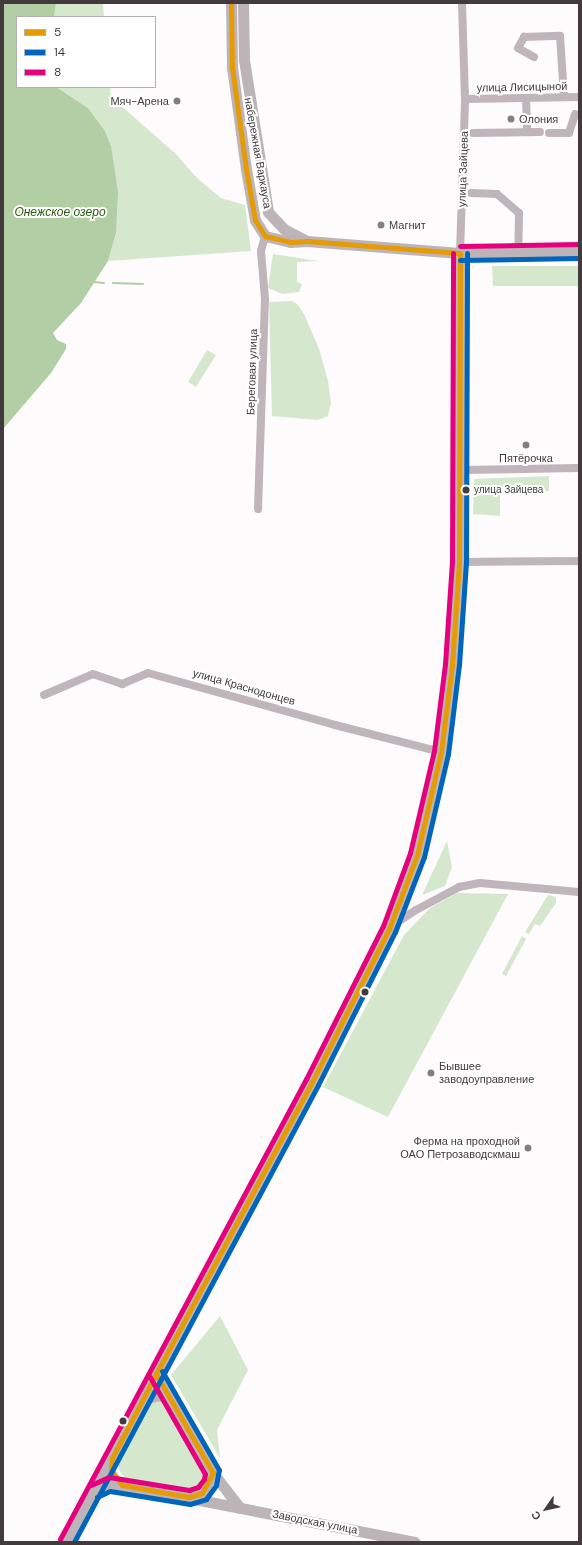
<!DOCTYPE html>
<html>
<head>
<meta charset="utf-8">
<style>
	body { margin:0 }
	#map { position:relative; width:582px; height:1545px; overflow:hidden; background:#fdfbfc; font-family:"DM Sans",sans-serif }
	div>[style] { position:absolute }
	.green>* { inset:0; background:#d5e8cd }
	.water>* { inset:0; background:#b1cea5 }
	.stream>* { height:2px; margin:-1px; padding:0 1px; transform-origin:1px; border-radius:1px; background:#b1cea5 }
	.street>* { height:8px; margin:-4px; padding:0 4px; transform-origin:4px; border-radius:4px; background:#bfb5ba }
	.secondary>* { height:11px; margin:-5.5px; padding:0 5.5px; transform-origin:5.5px; border-radius:5.5px; background:#bdb4b8 }
	.bus-1>* { height:5px; margin:-2.5px; padding:0 2.5px; transform-origin:2.5px; border-radius:2.5px; background:#e59b06 }
	.bus-2>* { height:5px; margin:-2.5px; padding:0 2.5px; transform-origin:2.5px; border-radius:2.5px; background:#0065bd }
	.bus-3>* { height:5px; margin:-2.5px; padding:0 2.5px; transform-origin:2.5px; border-radius:2.5px; background:#e5007d }
	.dots>* { width:11px; height:11px; translate:-50% -50%; box-sizing:border-box; border:2px solid #fff; border-radius:50% }
	span { translate:-50% -50%; white-space:nowrap; text-align:center; line-height:1.15; -webkit-text-stroke:4px #fff; paint-order:stroke }
	.bus-label { font-size:10px; color:#423a3d }
	.left { translate:0 -50%; text-align:left }
	.street-label { font-size:11px; color:#423a3d }
	.poi-label { font-size:11px; color:#423a3d }
	.right { translate:-100% -50%; text-align:right }
	.water-label { font-size:12px; color:#295c0a; font-style:italic }
	.frame { position:absolute; inset:0; border:4px solid #423a3d; pointer-events:none }
	.legend { position:absolute; left:16px; top:16px; width:140px; height:72px; box-sizing:border-box; background:#fff; border:1px solid #b3b0b1; margin:0; padding:5px 7px; list-style:none; font-size:12px; color:#423a3d }
	.legend li { display:flex; align-items:center; gap:8px; height:20px }
	.legend b { width:20px; border:1px solid #b3b0b1 }
	.north { position:absolute; left:526px; top:1489px; width:40px; height:40px; -webkit-text-stroke:3px #fff; paint-order:stroke; rotate:236deg; font-size:11px; font-weight:700; line-height:16px; text-align:center; color:#423a3d }
	.north::after { content:''; display:block; margin:auto; width:14px; height:18px; background:#423a3d; clip-path:polygon(50% 0,100% 100%,50% 72%,0 100%) }
</style>
</head>
<body>
<div id="map">
	<div class="green">
		<div style="clip-path:polygon(56px 3px,103px 3px,104px 17px,54px 17px)"></div>
		<div style="clip-path:polygon(56px 87px,110px 87px,111px 97px,176px 154px,197px 178px,221px 198px,245px 205px,251px 251px,108px 261px,116px 233px,111px 146px,105px 131px,88px 108px)"></div>
		<div style="clip-path:polygon(273px 254px,318px 261px,297px 262px,297px 282px,302px 284px,299px 292px,282px 294px,268px 288px)"></div>
		<div style="clip-path:polygon(492px 266px,579px 266px,579px 286px,493px 286px)"></div>
		<div style="clip-path:polygon(292px 301px,298px 305px,305px 316px,319px 349px,328px 381px,331px 403px,328px 416px,318px 420px,272px 416px,269px 302px)"></div>
		<div style="clip-path:polygon(207px 350px,216px 355px,196px 387px,188px 382px)"></div>
		<div style="clip-path:polygon(549px 476px,549px 491px,500px 492px,500px 516px,473px 514px,474px 479px)"></div>
		<div style="clip-path:polygon(447px 841px,452px 867px,445px 886px,422px 895px)"></div>
		<div style="clip-path:polygon(457px 893px,508px 894px,388px 1117px,323px 1087px,404px 935px,430px 908px)"></div>
		<div style="clip-path:polygon(548px 895px,556px 897px,556px 903px,540px 926px,535px 924px,529px 934px,525px 932px)"></div>
		<div style="clip-path:polygon(522px 936px,526px 939px,506px 976px,502px 974px)"></div>
		<div style="clip-path:polygon(220px 1316px,248px 1370px,217px 1430px,220px 1458px,171px 1375px)"></div>
		<div style="clip-path:polygon(158px 1400px,169px 1406px,206px 1472px,206px 1478px,198px 1489px,189px 1493px,130px 1480px,124px 1477px,119px 1470px,118px 1461px,148px 1404px)"></div>
	</div>
	<div class="water">
		<div style="clip-path:polygon(3px 3px,56px 3px,54px 17px,17px 17px,17px 87px,56px 87px,88px 108px,105px 131px,111px 146px,118px 192px,116px 233px,108px 261px,81px 303px,53px 333px,57px 340px,66px 344px,66px 349px,51px 373px,3px 429px)"></div>
	</div>
	<div class="stream">
		<div style="left:94px;top:282px;width:10px;rotate:6deg"></div>
		<div style="left:113px;top:283px;width:30px;rotate:2deg"></div>
	</div>
	<div class="street">
		<div style="left:534px;top:57px;width:18px;rotate:-151deg"></div>
		<div style="left:518px;top:48px;width:13px;rotate:-61deg"></div>
		<div style="left:524px;top:37px;width:36px;rotate:-2deg"></div>
		<div style="left:560px;top:36px;width:61px;rotate:86.2deg"></div>
		<div style="left:526px;top:98px;width:34px;rotate:88deg"></div>
		<div style="left:465px;top:99px;width:114px;rotate:-1deg"></div>
		<div style="left:473px;top:133px;width:67px;rotate:-0.9deg"></div>
		<div style="left:549px;top:133px;width:20px"></div>
		<div style="left:569px;top:133px;width:20px;rotate:-72deg"></div>
		<div style="left:471px;top:193px;width:26px;rotate:2deg"></div>
		<div style="left:497px;top:194px;width:29px;rotate:41deg"></div>
		<div style="left:519px;top:213px;width:39px;rotate:91deg"></div>
		<div style="left:460px;top:253px;width:154px;rotate:-88.1deg"></div>
		<div style="left:465px;top:99px;width:96px;rotate:-91.8deg"></div>
		<div style="left:458px;top:470px;width:121px;rotate:-0.9deg"></div>
		<div style="left:258px;top:509px;width:210px;rotate:-88.1deg"></div>
		<div style="left:265px;top:299px;width:48px;rotate:-94.8deg"></div>
		<div style="left:261px;top:251px;width:16px;rotate:-75deg"></div>
		<div style="left:459px;top:562px;width:120px;rotate:-0.5deg"></div>
		<div style="left:44px;top:695px;width:53px;rotate:-23.2deg"></div>
		<div style="left:93px;top:674px;width:31px;rotate:19deg"></div>
		<div style="left:122px;top:684px;width:28px;rotate:-23deg"></div>
		<div style="left:148px;top:673px;width:194px;rotate:15.5deg"></div>
		<div style="left:335px;top:725px;width:109px;rotate:14.3deg"></div>
		<div style="left:389px;top:928px;width:32px;rotate:-34deg"></div>
		<div style="left:416px;top:910px;width:49px;rotate:-28.1deg"></div>
		<div style="left:459px;top:887px;width:21px;rotate:-11deg"></div>
		<div style="left:480px;top:883px;width:99px;rotate:5.2deg"></div>
	</div>
	<div class="secondary">
		<div style="left:231px;top:3px;width:64px;rotate:89.1deg"></div>
		<div style="left:232px;top:67px;width:103px;rotate:82.2deg"></div>
		<div style="left:246px;top:169px;width:52px;rotate:80deg"></div>
		<div style="left:255px;top:220px;width:19px;rotate:58deg"></div>
		<div style="left:265px;top:236px;width:26px;rotate:13deg"></div>
		<div style="left:290px;top:242px;width:17px;rotate:-3deg"></div>
		<div style="left:307px;top:241px;width:153px;rotate:4.5deg"></div>
		<div style="left:460px;top:253px;width:119px;rotate:-1deg"></div>
		<div style="left:243px;top:3px;width:57px;rotate:89deg"></div>
		<div style="left:244px;top:60px;width:154px;rotate:81deg"></div>
		<div style="left:268px;top:212px;width:23px;rotate:47deg"></div>
		<div style="left:284px;top:229px;width:26px;rotate:28deg"></div>
		<div style="left:156px;top:1374px;width:114px;rotate:60.1deg"></div>
		<div style="left:213px;top:1473px;width:44px;rotate:52.4deg"></div>
		<div style="left:143px;top:1399px;width:17px;rotate:-13deg"></div>
		<div style="left:160px;top:1395px;width:13px;rotate:27deg"></div>
		<div style="left:94px;top:1491px;width:17px;rotate:-25deg"></div>
		<div style="left:109px;top:1484px;width:13px;rotate:4deg"></div>
		<div style="left:122px;top:1485px;width:298px;rotate:11deg"></div>
		<div style="left:190px;top:1497px;width:13px;rotate:-18deg"></div>
		<div style="left:202px;top:1493px;width:23px;rotate:-61deg"></div>
		<div style="left:66px;top:1542px;width:522px;rotate:-61.86deg"></div>
		<div style="left:312px;top:1082px;width:171px;rotate:-63.3deg"></div>
		<div style="left:389px;top:929px;width:79px;rotate:-69.3deg"></div>
		<div style="left:417px;top:855px;width:106px;rotate:-76.9deg"></div>
		<div style="left:441px;top:752px;width:88px;rotate:-82.8deg"></div>
		<div style="left:452px;top:665px;width:103px;rotate:-86.1deg"></div>
		<div style="left:459px;top:562px;width:309px;rotate:-89.8deg"></div>
	</div>
	<div class="bus-1">
		<div style="left:231px;top:3px;width:64px;rotate:89.1deg"></div>
		<div style="left:232px;top:67px;width:103px;rotate:82.2deg"></div>
		<div style="left:246px;top:169px;width:52px;rotate:80deg"></div>
		<div style="left:255px;top:220px;width:19px;rotate:58deg"></div>
		<div style="left:265px;top:236px;width:26px;rotate:13deg"></div>
		<div style="left:290px;top:242px;width:17px;rotate:-3deg"></div>
		<div style="left:307px;top:241px;width:153px;rotate:4.5deg"></div>
		<div style="left:156px;top:1374px;width:114px;rotate:60.1deg"></div>
		<div style="left:213px;top:1473px;width:23px;rotate:119deg"></div>
		<div style="left:202px;top:1493px;width:14px;rotate:163deg"></div>
		<div style="left:189px;top:1497px;width:68px;rotate:-169.8deg"></div>
		<div style="left:122px;top:1485px;width:19px;rotate:-125deg"></div>
		<div style="left:111px;top:1469px;width:11px;rotate:-85deg"></div>
		<div style="left:112px;top:1458px;width:95px;rotate:-62.4deg"></div>
		<div style="left:156px;top:1374px;width:331px;rotate:-61.9deg"></div>
		<div style="left:312px;top:1082px;width:171px;rotate:-63.3deg"></div>
		<div style="left:389px;top:929px;width:79px;rotate:-69.3deg"></div>
		<div style="left:417px;top:855px;width:106px;rotate:-76.9deg"></div>
		<div style="left:441px;top:752px;width:88px;rotate:-82.8deg"></div>
		<div style="left:452px;top:665px;width:103px;rotate:-86.1deg"></div>
		<div style="left:459px;top:562px;width:309px;rotate:-89.8deg"></div>
	</div>
	<div class="bus-2">
		<div style="left:460px;top:260px;width:119px;rotate:-1deg"></div>
		<div style="left:97px;top:1497px;width:14px;rotate:-25deg"></div>
		<div style="left:110px;top:1491px;width:81px;rotate:9.2deg"></div>
		<div style="left:190px;top:1504px;width:17px;rotate:-17deg"></div>
		<div style="left:206px;top:1499px;width:17px;rotate:-54deg"></div>
		<div style="left:216px;top:1485px;width:15px;rotate:-79deg"></div>
		<div style="left:219px;top:1470px;width:114px;rotate:-119.9deg"></div>
		<div style="left:74px;top:1542px;width:518px;rotate:-61.9deg"></div>
		<div style="left:318px;top:1085px;width:171px;rotate:-63.3deg"></div>
		<div style="left:395px;top:932px;width:80px;rotate:-68.9deg"></div>
		<div style="left:424px;top:857px;width:106px;rotate:-76.9deg"></div>
		<div style="left:448px;top:754px;width:90px;rotate:-83deg"></div>
		<div style="left:459px;top:665px;width:103px;rotate:-86.1deg"></div>
		<div style="left:466px;top:562px;width:309px;rotate:-89.8deg"></div>
	</div>
	<div class="bus-3">
		<div style="left:460px;top:246px;width:119px;rotate:-1deg"></div>
		<div style="left:91px;top:1485px;width:20px;rotate:-24deg"></div>
		<div style="left:109px;top:1477px;width:81px;rotate:9.2deg"></div>
		<div style="left:189px;top:1490px;width:9px;rotate:-18deg"></div>
		<div style="left:198px;top:1487px;width:10px;rotate:-53deg"></div>
		<div style="left:204px;top:1479px;width:5px;rotate:-79deg"></div>
		<div style="left:205px;top:1474px;width:112px;rotate:-119.6deg"></div>
		<div style="left:60px;top:1539px;width:522px;rotate:-61.86deg"></div>
		<div style="left:306px;top:1079px;width:171px;rotate:-63.3deg"></div>
		<div style="left:383px;top:926px;width:78px;rotate:-69.7deg"></div>
		<div style="left:410px;top:853px;width:105px;rotate:-76.8deg"></div>
		<div style="left:434px;top:751px;width:88px;rotate:-82.8deg"></div>
		<div style="left:445px;top:664px;width:102px;rotate:-86.1deg"></div>
		<div style="left:452px;top:562px;width:309px;rotate:-89.8deg"></div>
	</div>
	<div class="dots">
		<div style="left:177px;top:101px;background:#837e80"></div>
		<div style="left:511px;top:119px;background:#837e80"></div>
		<div style="left:381px;top:225px;background:#837e80"></div>
		<div style="left:526px;top:445px;background:#837e80"></div>
		<div style="left:466px;top:490px;background:#423a3d"></div>
		<div style="left:365px;top:992px;background:#423a3d"></div>
		<div style="left:431px;top:1073px;background:#837e80"></div>
		<div style="left:528px;top:1148px;background:#837e80"></div>
		<div style="left:123px;top:1421px;background:#423a3d"></div>
	</div>
	<div class="bus-label">
		<span class="left" style="left:474px;top:490px">улица Зайцева</span>
	</div>
	<div class="street-label">
		<span style="left:522px;top:87px;rotate:-1deg">улица Лисицыной</span>
		<span style="left:258px;top:153px;rotate:80deg">набережная Варкауса</span>
		<span style="left:463px;top:169px;rotate:-88deg">улица Зайцева</span>
		<span style="left:252px;top:372px;rotate:-88deg">Береговая улица</span>
		<span style="left:244px;top:687px;rotate:16deg">улица Краснодонцев</span>
		<span style="left:315px;top:1522px;rotate:11deg">Заводская улица</span>
	</div>
	<div class="poi-label">
		<span class="right" style="left:169px;top:101px">Мяч-Арена</span>
		<span class="left" style="left:519px;top:119px">Олония</span>
		<span class="left" style="left:389px;top:225px">Магнит</span>
		<span style="left:526px;top:458px">Пятёрочка</span>
		<span class="left" style="left:439px;top:1073px">Бывшее<br>заводоуправление</span>
		<span class="right" style="left:520px;top:1148px">Ферма на проходной<br>ОАО Петрозаводскмаш</span>
	</div>
	<div class="water-label">
		<span style="left:60px;top:213px">Онежское озеро</span>
	</div>
	<div class="frame"></div>
	<ul class="legend">
	<li><b style="height:5px;background:#e59b06"></b>5</li>
	<li><b style="height:5px;background:#0065bd"></b>14</li>
	<li><b style="height:5px;background:#e5007d"></b>8</li>
	</ul>
	<div class="north">С</div>
</div>
</body>
</html>
